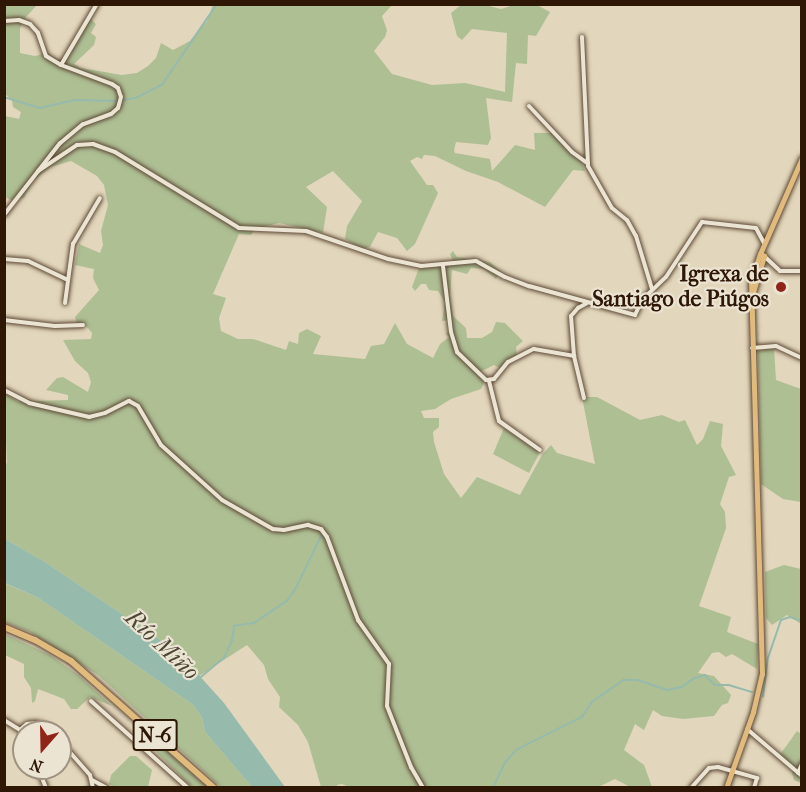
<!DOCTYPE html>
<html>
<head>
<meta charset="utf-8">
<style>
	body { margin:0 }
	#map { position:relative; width:806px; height:792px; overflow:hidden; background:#e2d6bc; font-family:"IM FELL French Canon",serif }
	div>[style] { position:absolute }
	.green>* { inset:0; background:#aebf94 }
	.water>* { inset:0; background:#96baab }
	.stream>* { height:1.5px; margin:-0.75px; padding:0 0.75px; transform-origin:0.75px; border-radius:0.75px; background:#96baab }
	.roads { filter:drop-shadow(0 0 2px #5c4734) drop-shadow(0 0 2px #5c4734) }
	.minor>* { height:4px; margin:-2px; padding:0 2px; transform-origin:2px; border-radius:2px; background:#ece4d3 }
	.major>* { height:5px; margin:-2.5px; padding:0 2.5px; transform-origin:2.5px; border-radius:2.5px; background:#e1bb7e }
	.highway>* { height:6px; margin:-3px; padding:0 3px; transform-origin:3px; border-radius:3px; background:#e1bb7e }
	.dots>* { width:16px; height:16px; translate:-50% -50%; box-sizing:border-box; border:3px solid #ece4d3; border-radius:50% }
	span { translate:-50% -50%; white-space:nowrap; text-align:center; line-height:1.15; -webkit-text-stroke:4.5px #ece4d3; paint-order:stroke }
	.shield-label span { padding:2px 4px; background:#ece4d3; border:2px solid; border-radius:4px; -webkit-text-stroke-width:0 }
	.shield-label { font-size:21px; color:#2f1706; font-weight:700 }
	.poi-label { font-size:22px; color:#2f1706; font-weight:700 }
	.right { translate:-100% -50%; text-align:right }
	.water-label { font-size:24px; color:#4e4838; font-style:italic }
	.frame { position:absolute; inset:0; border:6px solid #2f1706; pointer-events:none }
	.north { position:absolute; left:12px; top:720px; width:60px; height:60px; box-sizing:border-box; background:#ece4d3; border:2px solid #a09281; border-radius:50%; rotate:200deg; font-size:16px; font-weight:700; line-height:24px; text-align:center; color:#2f1706 }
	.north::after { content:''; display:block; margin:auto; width:21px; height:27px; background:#8f2418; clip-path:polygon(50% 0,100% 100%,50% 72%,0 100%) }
</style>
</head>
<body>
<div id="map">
	<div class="green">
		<div style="clip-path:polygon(5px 5px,37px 5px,26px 17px,20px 28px,20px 53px,35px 56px,47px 53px,63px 62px,90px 18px,96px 24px,91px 33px,96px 37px,94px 45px,74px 64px,81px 68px,122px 75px,137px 73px,148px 66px,156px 58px,161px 43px,173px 50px,190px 41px,207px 21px,213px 5px,392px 5px,382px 16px,387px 30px,385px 37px,374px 51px,392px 74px,432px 85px,465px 83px,505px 92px,507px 33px,472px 29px,462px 40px,457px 36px,451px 13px,461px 5px,485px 5px,501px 9px,514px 5px,537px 5px,550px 12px,536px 36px,528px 35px,527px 64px,516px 63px,512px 102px,486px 98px,491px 138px,488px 145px,456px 142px,454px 150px,455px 153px,490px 159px,492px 171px,515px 145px,535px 150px,534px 133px,553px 133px,580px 158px,585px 171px,573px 170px,545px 207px,498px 182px,466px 171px,435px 156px,424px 155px,422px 159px,417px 157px,410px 161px,427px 185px,433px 185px,438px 193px,415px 244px,407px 251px,397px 238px,378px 232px,370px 247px,362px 249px,345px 239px,347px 226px,362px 201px,333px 171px,306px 187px,327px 207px,323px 233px,279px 223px,255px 229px,251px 235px,239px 234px,213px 294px,226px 298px,219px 318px,221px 331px,238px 339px,253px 339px,286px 350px,289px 341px,298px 344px,299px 333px,307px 329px,321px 336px,313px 354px,365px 359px,371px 346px,384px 344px,395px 323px,407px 344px,433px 358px,440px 344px,449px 337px,446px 334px,450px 329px,448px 320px,442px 321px,445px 302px,438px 291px,429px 290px,426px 284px,421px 284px,415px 291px,412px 287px,420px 265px,448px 264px,453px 261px,450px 254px,453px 251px,457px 257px,490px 262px,501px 272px,496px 279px,484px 269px,471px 268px,467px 274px,452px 270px,450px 296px,453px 316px,466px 328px,467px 338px,482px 338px,492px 332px,496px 322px,505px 323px,523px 341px,516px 347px,517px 357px,500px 368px,494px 365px,480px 372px,484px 383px,481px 389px,451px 399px,435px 409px,421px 411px,424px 418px,439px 418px,439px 427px,433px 432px,434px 442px,444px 474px,461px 498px,477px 477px,520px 495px,542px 455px,551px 445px,557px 453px,595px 464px,582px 397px,597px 397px,640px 420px,662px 415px,679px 422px,685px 420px,697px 445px,703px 439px,710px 421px,723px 424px,721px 446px,736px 475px,729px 477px,720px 504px,725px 512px,726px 528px,699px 606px,731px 617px,727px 632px,758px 644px,757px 669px,732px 654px,726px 657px,719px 652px,712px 653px,698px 673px,714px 676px,731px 695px,728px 703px,722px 705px,714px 716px,683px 719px,662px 716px,653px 710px,644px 730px,635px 724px,624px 750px,644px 765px,652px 787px,630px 787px,615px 779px,596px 788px,352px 788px,342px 784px,337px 785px,337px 787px,321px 787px,308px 742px,298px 725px,279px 707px,280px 697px,268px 679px,264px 665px,247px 645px,199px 676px,163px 642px,45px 562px,5px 539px,4px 465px,7px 463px,4px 393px,19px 402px,23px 397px,33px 401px,68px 400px,68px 395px,46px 390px,57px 378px,63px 377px,88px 392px,91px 382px,88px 373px,75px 361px,63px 340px,91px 339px,92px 333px,87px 327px,77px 324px,75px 317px,99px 290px,93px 278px,94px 269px,75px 265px,79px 244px,100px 253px,103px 245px,101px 231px,108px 205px,104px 185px,97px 176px,71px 161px,51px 167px,33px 181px,24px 198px,11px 200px,5px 197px,5px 116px,19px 119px,21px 112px,13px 107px,12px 100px,5px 94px)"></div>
		<div style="clip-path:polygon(774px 348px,776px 380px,801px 389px,801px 502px,783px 499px,761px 484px,758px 351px)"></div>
		<div style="clip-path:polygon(504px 428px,540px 452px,529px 473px,493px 454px)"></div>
		<div style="clip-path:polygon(784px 565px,801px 569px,801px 624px,787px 615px,772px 625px,766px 618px,765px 572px)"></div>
		<div style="clip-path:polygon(4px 583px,37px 597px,192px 704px,202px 717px,205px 732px,252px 787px,221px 787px,98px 675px,30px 632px,5px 622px)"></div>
		<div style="clip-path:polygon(5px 634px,50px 655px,78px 675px,112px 706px,90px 697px,77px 709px,71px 709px,64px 699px,38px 689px,35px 701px,32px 703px,31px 688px,24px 677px,24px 664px,5px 655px)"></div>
		<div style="clip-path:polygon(797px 731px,801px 734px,801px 783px,794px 780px,792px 773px,795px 767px,779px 756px)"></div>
		<div style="clip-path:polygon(146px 732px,198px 779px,208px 787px,192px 787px,145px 741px)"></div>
		<div style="clip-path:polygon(130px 756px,136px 756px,152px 770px,148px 787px,115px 787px,109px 784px,111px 775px)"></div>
	</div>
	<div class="water">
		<div style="clip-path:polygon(5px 539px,45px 562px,163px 642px,186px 661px,224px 703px,285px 787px,252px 787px,205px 732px,202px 717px,192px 704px,37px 597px,5px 583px)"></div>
	</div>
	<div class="stream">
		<div style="left:4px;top:97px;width:38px;rotate:17deg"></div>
		<div style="left:40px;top:108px;width:36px;rotate:-13deg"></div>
		<div style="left:75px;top:100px;width:43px;rotate:1.3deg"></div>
		<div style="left:123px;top:100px;width:13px;rotate:-9deg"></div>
		<div style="left:136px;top:98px;width:29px;rotate:-27deg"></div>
		<div style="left:162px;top:85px;width:98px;rotate:-55.8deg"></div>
		<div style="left:201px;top:677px;width:30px;rotate:-40deg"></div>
		<div style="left:224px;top:658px;width:19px;rotate:-65deg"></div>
		<div style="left:232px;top:641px;width:15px;rotate:-82deg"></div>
		<div style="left:234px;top:626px;width:20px;rotate:-9deg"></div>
		<div style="left:254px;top:623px;width:40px;rotate:-34deg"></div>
		<div style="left:287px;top:601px;width:16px;rotate:-55deg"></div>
		<div style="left:296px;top:588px;width:58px;rotate:-64.3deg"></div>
		<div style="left:763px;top:697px;width:39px;rotate:-83deg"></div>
		<div style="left:768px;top:658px;width:40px;rotate:-71.1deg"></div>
		<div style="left:781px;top:620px;width:9px;rotate:-18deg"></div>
		<div style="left:790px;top:617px;width:13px;rotate:18deg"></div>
		<div style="left:83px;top:787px;width:7px;rotate:-8deg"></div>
		<div style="left:493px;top:788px;width:26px;rotate:-65deg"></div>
		<div style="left:504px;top:764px;width:18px;rotate:-49deg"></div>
		<div style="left:516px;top:750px;width:74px;rotate:-26.6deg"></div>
		<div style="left:582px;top:717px;width:18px;rotate:-56deg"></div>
		<div style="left:592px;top:702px;width:39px;rotate:-35deg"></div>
		<div style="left:624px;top:680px;width:14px"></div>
		<div style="left:638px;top:680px;width:31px;rotate:19deg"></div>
		<div style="left:667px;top:690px;width:15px;rotate:-11deg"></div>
		<div style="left:682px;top:687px;width:14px;rotate:-36deg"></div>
		<div style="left:693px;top:679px;width:13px;rotate:-18deg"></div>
		<div style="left:705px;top:675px;width:14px;rotate:45deg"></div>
		<div style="left:715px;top:685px;width:14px"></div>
		<div style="left:729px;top:685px;width:24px;rotate:17deg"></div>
	</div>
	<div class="roads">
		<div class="minor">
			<div style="left:4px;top:21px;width:15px;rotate:-4deg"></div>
			<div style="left:19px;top:20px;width:12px;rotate:20deg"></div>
			<div style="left:30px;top:24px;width:12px;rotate:48deg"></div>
			<div style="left:38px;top:33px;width:24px;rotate:71deg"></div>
			<div style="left:46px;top:56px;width:17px;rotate:31deg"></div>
			<div style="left:61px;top:65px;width:54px;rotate:20.4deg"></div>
			<div style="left:112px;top:84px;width:7px;rotate:34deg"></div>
			<div style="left:118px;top:88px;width:9px;rotate:72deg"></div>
			<div style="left:121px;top:97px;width:11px;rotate:105deg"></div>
			<div style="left:118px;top:108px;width:9px;rotate:139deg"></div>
			<div style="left:111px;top:114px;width:30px;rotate:160deg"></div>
			<div style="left:83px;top:124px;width:30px;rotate:140deg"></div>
			<div style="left:60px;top:143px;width:91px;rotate:127.9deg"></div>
			<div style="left:582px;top:37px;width:129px;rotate:87.3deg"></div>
			<div style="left:588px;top:166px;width:48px;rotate:60.3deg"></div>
			<div style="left:612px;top:208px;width:19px;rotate:39deg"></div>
			<div style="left:627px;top:220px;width:18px;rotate:61deg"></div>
			<div style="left:636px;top:236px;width:55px;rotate:73.2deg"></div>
			<div style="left:61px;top:65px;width:71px;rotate:-59.5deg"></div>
			<div style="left:529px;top:106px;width:63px;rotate:46.9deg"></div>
			<div style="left:572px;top:152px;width:19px;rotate:36deg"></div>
			<div style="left:38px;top:171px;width:47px;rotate:-33.7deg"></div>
			<div style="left:77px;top:145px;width:16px;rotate:-4deg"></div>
			<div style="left:93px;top:144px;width:23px;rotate:20deg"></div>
			<div style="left:115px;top:152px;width:145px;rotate:31.5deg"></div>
			<div style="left:239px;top:228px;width:67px;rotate:2.6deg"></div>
			<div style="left:306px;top:231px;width:87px;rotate:18.9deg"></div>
			<div style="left:388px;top:259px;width:34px;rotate:12deg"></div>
			<div style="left:421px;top:266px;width:55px;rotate:-5.2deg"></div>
			<div style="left:476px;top:261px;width:33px;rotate:29deg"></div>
			<div style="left:505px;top:277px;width:26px;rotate:21deg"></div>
			<div style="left:529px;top:286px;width:110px;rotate:15.3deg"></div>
			<div style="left:635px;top:315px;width:17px;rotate:-65deg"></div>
			<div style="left:642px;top:300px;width:33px;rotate:-44deg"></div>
			<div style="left:666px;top:277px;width:66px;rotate:-56.8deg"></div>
			<div style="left:702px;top:222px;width:54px;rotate:6.3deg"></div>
			<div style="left:756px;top:228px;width:17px;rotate:62deg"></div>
			<div style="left:764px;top:256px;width:22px;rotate:43deg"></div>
			<div style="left:780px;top:271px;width:22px"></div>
			<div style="left:4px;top:259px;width:24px;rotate:5deg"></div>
			<div style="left:28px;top:261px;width:44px;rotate:25.4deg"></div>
			<div style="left:443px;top:266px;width:66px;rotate:83.1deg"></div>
			<div style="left:451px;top:332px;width:21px;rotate:73deg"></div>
			<div style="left:457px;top:352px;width:40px;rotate:44deg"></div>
			<div style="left:486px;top:380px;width:8px;rotate:-7deg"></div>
			<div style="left:494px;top:379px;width:22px;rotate:-51deg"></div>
			<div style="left:508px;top:362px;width:29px;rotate:-27deg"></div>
			<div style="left:534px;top:349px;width:41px;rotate:9.9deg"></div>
			<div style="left:65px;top:303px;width:60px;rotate:-82.3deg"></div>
			<div style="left:73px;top:244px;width:53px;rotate:-59.6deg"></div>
			<div style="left:4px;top:320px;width:51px;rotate:6.7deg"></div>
			<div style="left:55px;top:326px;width:28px;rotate:-2deg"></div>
			<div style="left:752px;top:348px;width:24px;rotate:-5deg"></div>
			<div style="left:776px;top:346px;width:29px;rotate:25deg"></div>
			<div style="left:489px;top:381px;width:41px;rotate:76deg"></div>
			<div style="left:499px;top:421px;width:50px;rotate:35.3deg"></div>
			<div style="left:4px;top:390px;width:28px;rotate:27deg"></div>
			<div style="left:29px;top:403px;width:62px;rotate:13.1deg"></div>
			<div style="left:89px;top:417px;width:16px;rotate:-14deg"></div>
			<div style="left:105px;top:413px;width:27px;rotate:-27deg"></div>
			<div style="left:129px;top:401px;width:10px;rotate:29deg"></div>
			<div style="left:138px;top:406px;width:45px;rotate:59.5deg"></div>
			<div style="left:161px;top:445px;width:82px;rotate:42deg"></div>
			<div style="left:222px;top:500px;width:59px;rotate:29.6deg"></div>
			<div style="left:273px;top:529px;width:11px;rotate:5deg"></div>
			<div style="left:284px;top:530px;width:25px;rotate:-12deg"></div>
			<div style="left:308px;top:525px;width:14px;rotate:17deg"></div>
			<div style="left:321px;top:529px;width:10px;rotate:53deg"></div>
			<div style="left:327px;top:537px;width:89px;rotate:69.5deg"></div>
			<div style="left:358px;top:620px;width:54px;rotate:54.8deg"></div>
			<div style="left:389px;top:664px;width:42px;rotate:92.7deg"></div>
			<div style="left:387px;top:706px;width:66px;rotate:68.5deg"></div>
			<div style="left:411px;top:767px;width:24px;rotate:60deg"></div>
			<div style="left:584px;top:398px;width:43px;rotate:-103.4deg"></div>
			<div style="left:574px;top:356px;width:40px;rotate:-94.3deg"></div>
			<div style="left:571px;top:316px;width:11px;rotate:-49deg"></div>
			<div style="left:578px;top:308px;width:10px;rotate:-29deg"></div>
			<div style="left:91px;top:701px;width:130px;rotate:41.9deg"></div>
			<div style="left:4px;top:720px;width:19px;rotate:32deg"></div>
			<div style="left:20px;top:730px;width:7px;rotate:56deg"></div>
			<div style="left:747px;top:729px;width:72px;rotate:40.5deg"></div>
			<div style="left:20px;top:730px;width:9px;rotate:-41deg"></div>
			<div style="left:27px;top:724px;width:9px;rotate:-6deg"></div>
			<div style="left:36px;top:723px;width:8px;rotate:14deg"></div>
			<div style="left:44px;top:725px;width:11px;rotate:41deg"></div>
			<div style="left:60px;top:741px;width:45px;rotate:48.6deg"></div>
			<div style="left:90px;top:775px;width:13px;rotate:77deg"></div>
			<div style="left:38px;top:768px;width:22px;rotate:68deg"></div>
			<div style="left:798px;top:773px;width:10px;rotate:-66deg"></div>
			<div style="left:92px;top:780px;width:17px;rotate:28deg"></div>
			<div style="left:691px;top:788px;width:27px;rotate:-48deg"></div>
			<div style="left:709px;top:768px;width:9px;rotate:-6deg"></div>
			<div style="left:718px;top:767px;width:41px;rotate:15.8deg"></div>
			<div style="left:757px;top:778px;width:10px;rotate:107deg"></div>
		</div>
		<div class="major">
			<div style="left:753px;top:292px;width:38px;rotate:-73deg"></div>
			<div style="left:764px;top:256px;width:4px;rotate:-153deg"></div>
			<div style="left:726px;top:788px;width:81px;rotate:-70.4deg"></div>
			<div style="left:753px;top:712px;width:39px;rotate:-77deg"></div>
			<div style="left:762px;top:674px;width:394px;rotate:-91.6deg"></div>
			<div style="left:751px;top:280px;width:28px;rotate:-71deg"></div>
			<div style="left:760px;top:254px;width:105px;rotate:-66.4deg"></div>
		</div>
		<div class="highway">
			<div style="left:4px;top:627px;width:34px;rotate:23deg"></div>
			<div style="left:35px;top:640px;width:42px;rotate:30.3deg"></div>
			<div style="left:71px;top:661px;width:191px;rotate:41.6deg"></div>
		</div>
	</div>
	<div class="dots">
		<div style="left:781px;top:287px;background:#8f2418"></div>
	</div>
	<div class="shield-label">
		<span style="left:155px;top:735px">N-6</span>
	</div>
	<div class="poi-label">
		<span class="right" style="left:769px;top:287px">Igrexa de<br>Santiago de Piúgos</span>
	</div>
	<div class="water-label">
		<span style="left:162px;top:645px;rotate:43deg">Río Miño</span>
	</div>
	<div class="frame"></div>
	<div class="north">N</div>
</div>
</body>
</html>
